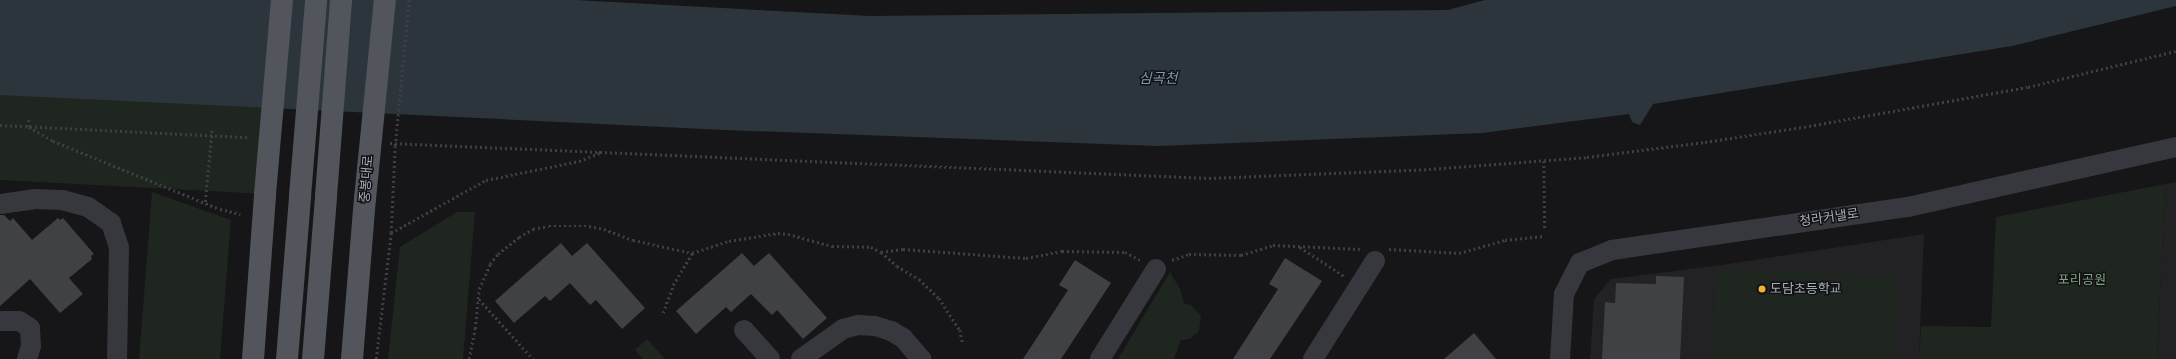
<!DOCTYPE html>
<html>
<head>
<meta charset="utf-8">
<style>
	body { margin:0 }
	#map { position:relative; width:2176px; height:359px; overflow:hidden; background:#161618; font-family:Karla,"Noto Sans KR",sans-serif }
	div>[style] { position:absolute }
	.built>* { inset:0; background:#222225 }
	.green>* { inset:0; background:#1e261f }
	.water>* { inset:0; background:#2c353c }
	.building>* { inset:0; background:#404145 }
	.path>* { height:2.5px; margin-top:-1.25px; transform-origin:0; background:repeating-linear-gradient(90deg,#3d3f44 0 2px,transparent 0 5px) }
	.minor>* { height:20px; margin:-10px; padding:0 10px; transform-origin:10px; border-radius:10px; background:#37383d }
	.major>* { height:22px; margin:-11px; padding:0 11px; transform-origin:11px; border-radius:11px; background:#53555c }
	.path-bridge>* { height:2.5px; margin-top:-1.25px; transform-origin:0; background:repeating-linear-gradient(90deg,#3d3f44 0 2px,transparent 0 5px) }
	.major-bridge>* { height:22px; margin:-11px; padding:0 11px; transform-origin:11px; border-radius:11px; background:#53555c }
	.dots>* { width:11px; height:11px; translate:-50% -50%; box-sizing:border-box; border:2px solid #111113; border-radius:50% }
	span { translate:-50% -50%; white-space:nowrap; text-align:center; line-height:1.15; -webkit-text-stroke:3px #111113; paint-order:stroke }
	.street-label { font-size:13px; color:#a8adb8 }
	.park-label { font-size:13px; color:#7fa381 }
	.poi-label { font-size:13px; color:#a8adb8 }
	.left { translate:0 -50%; text-align:left }
	.water-label { font-size:14px; color:#7f9bb3; font-style:italic }
</style>
</head>
<body>
<div id="map">
	<div class="built">
		<div style="clip-path:polygon(2176px 182px,2176px 359px,2157px 359px,2165px 184px)"></div>
		<div style="clip-path:polygon(1924px 234px,1919px 359px,1590px 359px,1594px 299px,1611px 279px,1721px 265px)"></div>
	</div>
	<div class="green">
		<div style="clip-path:polygon(0 0,262px 0,265px 194px,0 180px)"></div>
		<div style="clip-path:polygon(2165px 184px,2157px 359px,1919px 359px,1921px 326px,1991px 327px,1996px 217px)"></div>
		<div style="clip-path:polygon(152px 192px,231px 220px,220px 359px,139px 359px)"></div>
		<div style="clip-path:polygon(457px 212px,475px 212px,463px 359px,388px 359px,400px 247px)"></div>
		<div style="clip-path:polygon(1717px 268px,1899px 277px,1895px 359px,1712px 359px)"></div>
		<div style="clip-path:polygon(1170px 272px,1180px 289px,1184px 303px,1191px 305px,1201px 316px,1199px 331px,1190px 339px,1181px 340px,1174px 359px,1118px 359px)"></div>
		<div style="clip-path:polygon(647px 339px,665px 359px,643px 359px,635px 350px)"></div>
	</div>
	<div class="water">
		<div style="clip-path:polygon(0 0,575px 0,870px 16px,1448px 10px,1485px 0,2176px 0,2176px 6px,2012px 46px,1653px 104px,1640px 125px,1632px 122px,1629px 114px,1482px 133px,1158px 146px,725px 130px,0 95px)"></div>
	</div>
	<div class="building">
		<div style="clip-path:polygon(0 215px,4px 215px,10px 221px,13px 218px,32px 240px,58px 218px,60px 220px,63px 218px,94px 254px,91px 256px,92px 259px,69px 278px,83px 294px,60px 313px,30px 279px,0 306px)"></div>
		<div style="clip-path:polygon(561px 243px,572px 256px,587px 243px,645px 308px,622px 329px,596px 300px,590px 305px,570px 283px,550px 301px,545px 296px,514px 323px,495px 301px)"></div>
		<div style="clip-path:polygon(742px 253px,754px 266px,769px 253px,827px 318px,803px 339px,777px 310px,772px 315px,751px 294px,731px 312px,726px 307px,696px 334px,676px 311px)"></div>
		<div style="clip-path:polygon(1285px 258px,1322px 281px,1270px 359px,1233px 359px,1278px 289px,1269px 284px)"></div>
		<div style="clip-path:polygon(1075px 260px,1111px 283px,1061px 359px,1023px 359px,1068px 290px,1059px 285px)"></div>
		<div style="clip-path:polygon(1656px 276px,1684px 277px,1680px 359px,1602px 359px,1605px 302px,1615px 303px,1616px 283px,1656px 284px)"></div>
		<div style="clip-path:polygon(1474px 333px,1496px 359px,1444px 359px)"></div>
	</div>
	<div class="path">
		<div style="left:29px;top:120px;width:7px;rotate:90deg"></div>
		<div style="left:29px;top:127px;width:28px;rotate:30deg"></div>
		<div style="left:53px;top:141px;width:180px;rotate:22.2deg"></div>
		<div style="left:220px;top:209px;width:21px;rotate:14deg"></div>
		<div style="left:0;top:125px;width:249px;rotate:2.8deg"></div>
		<div style="left:390px;top:143px;width:820px;rotate:2.45deg"></div>
		<div style="left:1209px;top:178px;width:220px;rotate:-2.3deg"></div>
		<div style="left:1429px;top:169px;width:158px;rotate:-4.3deg"></div>
		<div style="left:1587px;top:157px;width:119px;rotate:-7.2deg"></div>
		<div style="left:1705px;top:142px;width:105px;rotate:-8.7deg"></div>
		<div style="left:1809px;top:126px;width:222px;rotate:-10.1deg"></div>
		<div style="left:2028px;top:87px;width:152px;rotate:-13.7deg"></div>
		<div style="left:1544px;top:161px;width:69px;rotate:89.2deg"></div>
		<div style="left:205px;top:202px;width:73px;rotate:-84.5deg"></div>
		<div style="left:1300px;top:247px;width:53px;rotate:33.4deg"></div>
		<div style="left:1389px;top:249px;width:70px;rotate:3.3deg"></div>
		<div style="left:1459px;top:253px;width:48px;rotate:-15.8deg"></div>
		<div style="left:1505px;top:240px;width:39px;rotate:-6deg"></div>
		<div style="left:881px;top:252px;width:22px;rotate:-8deg"></div>
		<div style="left:903px;top:249px;width:123px;rotate:4.2deg"></div>
		<div style="left:1026px;top:258px;width:37px;rotate:-11deg"></div>
		<div style="left:1062px;top:251px;width:63px;rotate:0.9deg"></div>
		<div style="left:1125px;top:252px;width:17px;rotate:28deg"></div>
		<div style="left:1172px;top:260px;width:18px;rotate:-19deg"></div>
		<div style="left:1189px;top:254px;width:52px;rotate:1.1deg"></div>
		<div style="left:1241px;top:255px;width:34px;rotate:-17deg"></div>
		<div style="left:1273px;top:245px;width:87px;rotate:2.6deg"></div>
		<div style="left:479px;top:299px;width:81px;rotate:48deg"></div>
		<div style="left:663px;top:313px;width:30px;rotate:-70deg"></div>
		<div style="left:673px;top:285px;width:37px;rotate:-59deg"></div>
		<div style="left:376px;top:359px;width:127px;rotate:-83.2deg"></div>
		<div style="left:391px;top:233px;width:109px;rotate:-29.2deg"></div>
		<div style="left:486px;top:180px;width:95px;rotate:-11.5deg"></div>
		<div style="left:579px;top:161px;width:22px;rotate:-21deg"></div>
		<div style="left:600px;top:153px;width:5px;rotate:-101deg"></div>
		<div style="left:469px;top:359px;width:31px;rotate:-79deg"></div>
		<div style="left:475px;top:329px;width:40px;rotate:-84.3deg"></div>
		<div style="left:479px;top:289px;width:27px;rotate:-66deg"></div>
		<div style="left:490px;top:264px;width:13px;rotate:-51deg"></div>
		<div style="left:498px;top:254px;width:27px;rotate:-39deg"></div>
		<div style="left:519px;top:237px;width:16px;rotate:-30deg"></div>
		<div style="left:533px;top:229px;width:16px;rotate:-11deg"></div>
		<div style="left:549px;top:226px;width:40px"></div>
		<div style="left:589px;top:226px;width:15px;rotate:11deg"></div>
		<div style="left:604px;top:229px;width:31px;rotate:21deg"></div>
		<div style="left:633px;top:240px;width:60px;rotate:12.4deg"></div>
		<div style="left:692px;top:253px;width:39px;rotate:-18deg"></div>
		<div style="left:729px;top:241px;width:50px;rotate:-9.3deg"></div>
		<div style="left:778px;top:233px;width:10px;rotate:6deg"></div>
		<div style="left:788px;top:234px;width:46px;rotate:15.3deg"></div>
		<div style="left:832px;top:246px;width:39px;rotate:1deg"></div>
		<div style="left:871px;top:247px;width:11px;rotate:27deg"></div>
		<div style="left:881px;top:252px;width:21px;rotate:41deg"></div>
		<div style="left:897px;top:266px;width:26px;rotate:31deg"></div>
		<div style="left:919px;top:279px;width:28px;rotate:44deg"></div>
		<div style="left:939px;top:298px;width:38px;rotate:57deg"></div>
		<div style="left:960px;top:330px;width:14px;rotate:78deg"></div>
	</div>
	<div class="minor">
		<div style="left:0;top:204px;width:34px;rotate:-8deg"></div>
		<div style="left:34px;top:199px;width:28px;rotate:2deg"></div>
		<div style="left:62px;top:200px;width:27px;rotate:15deg"></div>
		<div style="left:88px;top:207px;width:28px;rotate:35deg"></div>
		<div style="left:111px;top:223px;width:25px;rotate:72deg"></div>
		<div style="left:119px;top:247px;width:112px;rotate:91deg"></div>
		<div style="left:0;top:321px;width:19px"></div>
		<div style="left:19px;top:321px;width:13px;rotate:32deg"></div>
		<div style="left:30px;top:328px;width:18px;rotate:87deg"></div>
		<div style="left:31px;top:346px;width:14px;rotate:107deg"></div>
		<div style="left:744px;top:330px;width:39px;rotate:48deg"></div>
		<div style="left:801px;top:359px;width:52px;rotate:-35.5deg"></div>
		<div style="left:843px;top:329px;width:16px;rotate:-15deg"></div>
		<div style="left:858px;top:325px;width:17px;rotate:3deg"></div>
		<div style="left:875px;top:326px;width:17px;rotate:17deg"></div>
		<div style="left:891px;top:331px;width:14px;rotate:30deg"></div>
		<div style="left:903px;top:338px;width:28px;rotate:49deg"></div>
		<div style="left:1100px;top:359px;width:106px;rotate:-58.1deg"></div>
		<div style="left:1313px;top:359px;width:116px;rotate:-57.7deg"></div>
		<div style="left:1560px;top:359px;width:65px;rotate:-86.5deg"></div>
		<div style="left:1564px;top:294px;width:35px;rotate:-63deg"></div>
		<div style="left:1580px;top:263px;width:35px;rotate:-22deg"></div>
		<div style="left:1612px;top:250px;width:299px;rotate:-8.3deg"></div>
		<div style="left:1908px;top:207px;width:275px;rotate:-12.6deg"></div>
	</div>
	<div class="major">
		<div style="left:253px;top:359px;width:165px;rotate:-85.8deg"></div>
		<div style="left:287px;top:359px;width:164px;rotate:-85.4deg"></div>
		<div style="left:313px;top:359px;width:164px;rotate:-85.4deg"></div>
		<div style="left:352px;top:359px;width:161px;rotate:-85.4deg"></div>
	</div>
	<div class="path-bridge">
		<div style="left:391px;top:233px;width:87px;rotate:-87.4deg"></div>
		<div style="left:395px;top:146px;width:147px;rotate:-84.5deg"></div>
	</div>
	<div class="major-bridge">
		<div style="left:265px;top:194px;width:195px;rotate:-85deg"></div>
		<div style="left:300px;top:196px;width:197px;rotate:-85.3deg"></div>
		<div style="left:326px;top:196px;width:197px;rotate:-85.6deg"></div>
		<div style="left:365px;top:199px;width:200px;rotate:-84.3deg"></div>
	</div>
	<div class="dots">
		<div style="left:1762px;top:289px;background:#f2b134"></div>
	</div>
	<div class="street-label">
		<span style="left:367px;top:179px;rotate:-85deg">중봉대로</span>
		<span style="left:1829px;top:218px;rotate:-8deg">청라커낼로</span>
	</div>
	<div class="park-label">
		<span style="left:2082px;top:280px">포리공원</span>
	</div>
	<div class="poi-label">
		<span class="left" style="left:1770px;top:289px">도담초등학교</span>
	</div>
	<div class="water-label">
		<span style="left:1158px;top:79px">심곡천</span>
	</div>
</div>
</body>
</html>
